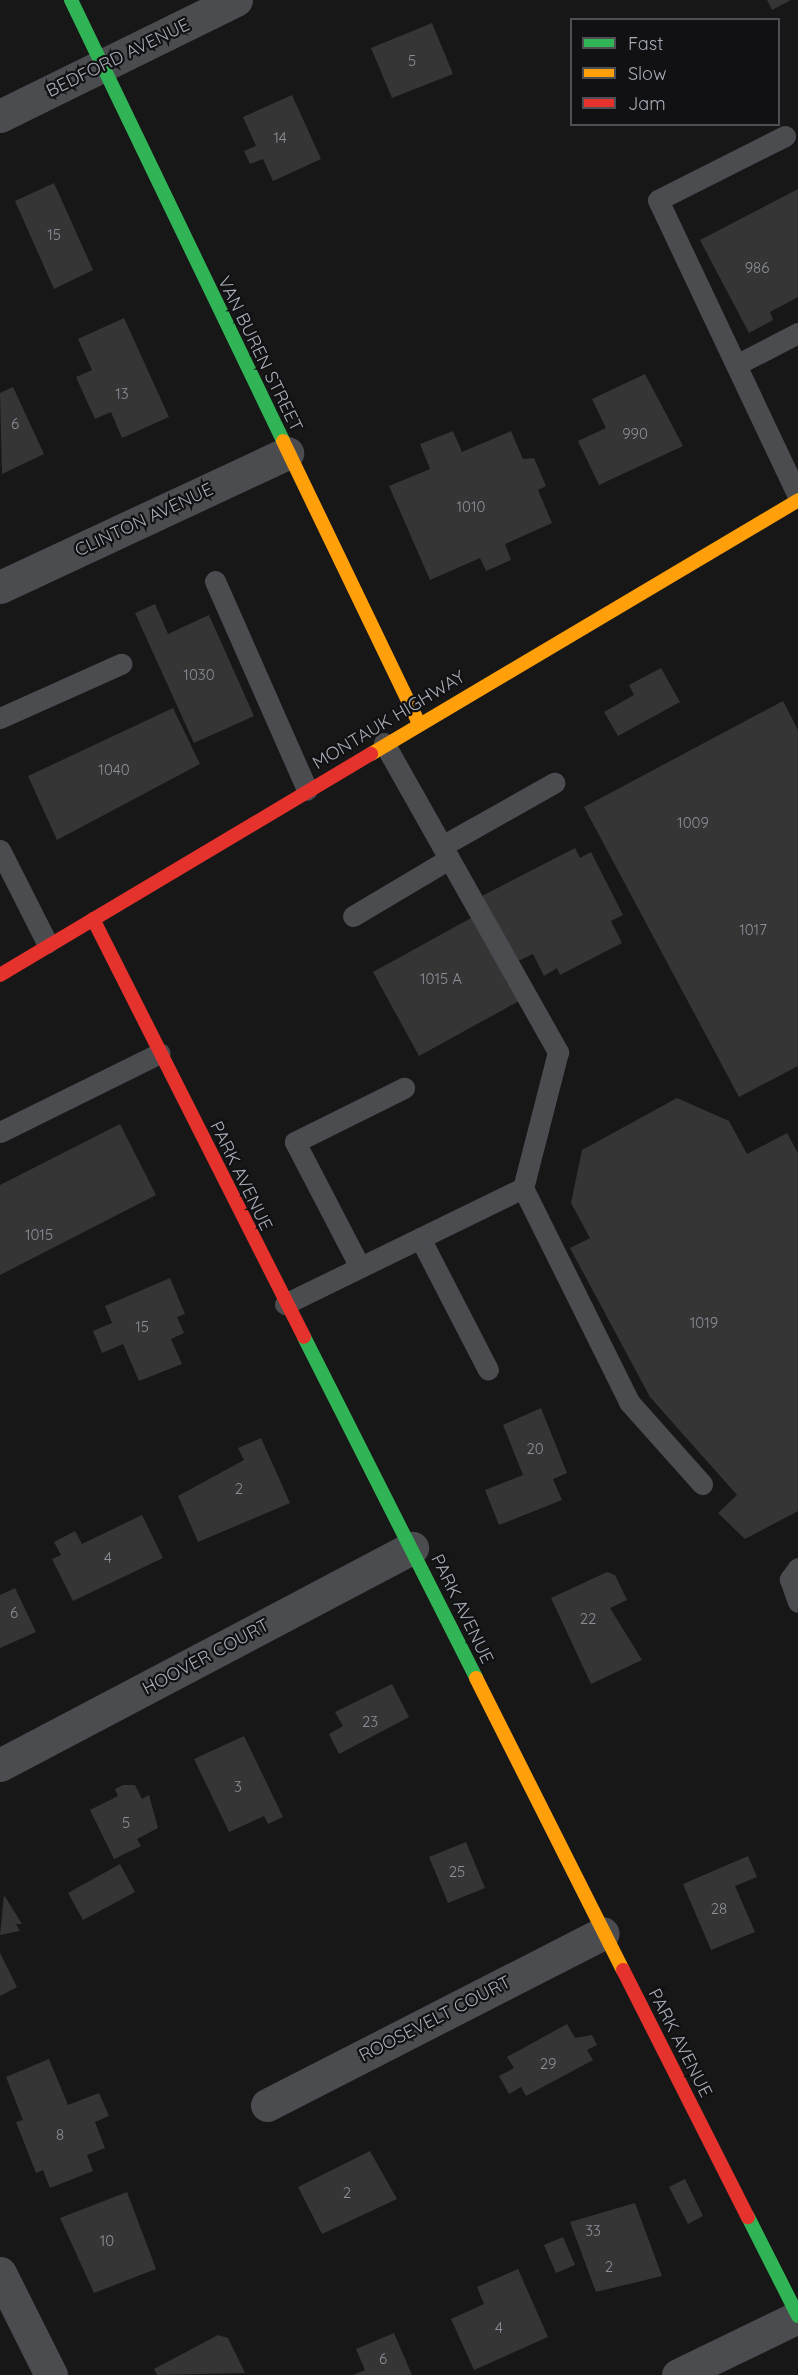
<!DOCTYPE html>
<html>
<head>
<meta charset="utf-8">
<style>
	body { margin:0 }
	#map { position:relative; width:798px; height:2375px; overflow:hidden; background:#171717; font-family:Quicksand,sans-serif }
	div>[style] { position:absolute }
	.building>* { inset:0; background:#353536 }
	.lane>* { height:21px; margin:-10.5px; padding:0 10.5px; transform-origin:10.5px; border-radius:10.5px; background:#4b4c50 }
	.street>* { height:33px; margin:-16.5px; padding:0 16.5px; transform-origin:16.5px; border-radius:16.5px; background:#4b4c50 }
	.fast>* { height:14px; margin:-7px; padding:0 7px; transform-origin:7px; border-radius:7px; background:#30b455 }
	.slow>* { height:14px; margin:-7px; padding:0 7px; transform-origin:7px; border-radius:7px; background:#ff9f0a }
	.jam>* { height:14px; margin:-7px; padding:0 7px; transform-origin:7px; border-radius:7px; background:#e5322d }
	span { translate:-50% -50%; white-space:nowrap; text-align:center; line-height:1.15; -webkit-text-stroke:4.5px #111113; paint-order:stroke }
	.number-label { font-size:15px; color:#8b8f98 }
	.number-label span { -webkit-text-stroke-width:0 }
	.street-label { font-size:18px; color:#a8adb8 }
	.legend { position:absolute; left:570px; top:18px; width:210px; height:108px; box-sizing:border-box; background:#111113; border:2px solid #4d4f55; margin:0; padding:8px 10px; list-style:none; font-size:18px; color:#a8adb8 }
	.legend li { display:flex; align-items:center; gap:12px; height:30px }
	.legend b { width:30px; border:2px solid #4d4f55 }
</style>
</head>
<body>
<div id="map">
	<div class="building">
		<div style="clip-path:polygon(767px 0,791px 0,772px 10px)"></div>
		<div style="clip-path:polygon(432px 23px,453px 74px,392px 98px,371px 48px)"></div>
		<div style="clip-path:polygon(292px 95px,321px 159px,273px 181px,263px 159px,250px 164px,244px 151px,256px 146px,243px 117px)"></div>
		<div style="clip-path:polygon(54px 183px,93px 270px,54px 289px,15px 201px)"></div>
		<div style="clip-path:polygon(798px 189px,798px 297px,770px 312px,773px 320px,749px 333px,700px 240px)"></div>
		<div style="clip-path:polygon(124px 318px,169px 417px,122px 438px,111px 412px,95px 419px,76px 377px,92px 370px,78px 339px)"></div>
		<div style="clip-path:polygon(645px 374px,683px 446px,599px 485px,578px 441px,606px 428px,592px 399px)"></div>
		<div style="clip-path:polygon(13px 387px,44px 454px,2px 474px,0 393px)"></div>
		<div style="clip-path:polygon(453px 431px,462px 452px,511px 431px,523px 459px,534px 458px,546px 486px,538px 490px,552px 523px,505px 544px,511px 560px,486px 571px,480px 558px,430px 580px,389px 486px,430px 469px,420px 444px)"></div>
		<div style="clip-path:polygon(155px 604px,168px 634px,209px 615px,254px 716px,194px 743px,135px 613px)"></div>
		<div style="clip-path:polygon(661px 668px,680px 702px,618px 736px,604px 712px,634px 695px,629px 685px)"></div>
		<div style="clip-path:polygon(783px 701px,798px 730px,798px 1066px,739px 1097px,584px 807px)"></div>
		<div style="clip-path:polygon(173px 708px,200px 764px,57px 840px,28px 776px)"></div>
		<div style="clip-path:polygon(575px 848px,580px 858px,591px 852px,623px 915px,611px 921px,622px 943px,560px 975px,557px 968px,544px 976px,533px 954px,516px 962px,482px 896px)"></div>
		<div style="clip-path:polygon(473px 917px,519px 1001px,419px 1056px,373px 972px)"></div>
		<div style="clip-path:polygon(677px 1098px,729px 1121px,747px 1154px,787px 1133px,798px 1153px,798px 1511px,745px 1539px,718px 1513px,737px 1495px,650px 1397px,570px 1248px,590px 1238px,571px 1203px,582px 1150px)"></div>
		<div style="clip-path:polygon(120px 1124px,156px 1195px,0 1275px,0 1185px)"></div>
		<div style="clip-path:polygon(170px 1278px,185px 1314px,177px 1317px,184px 1333px,171px 1339px,182px 1364px,139px 1381px,123px 1344px,102px 1353px,93px 1331px,112px 1323px,105px 1306px)"></div>
		<div style="clip-path:polygon(541px 1408px,567px 1473px,553px 1479px,562px 1500px,499px 1525px,485px 1490px,523px 1475px,503px 1425px)"></div>
		<div style="clip-path:polygon(261px 1438px,290px 1503px,198px 1542px,178px 1496px,244px 1460px,238px 1448px)"></div>
		<div style="clip-path:polygon(142px 1515px,163px 1558px,73px 1601px,52px 1559px,61px 1555px,54px 1542px,75px 1531px,82px 1544px)"></div>
		<div style="clip-path:polygon(607px 1572px,615px 1575px,627px 1600px,610px 1608px,642px 1660px,591px 1684px,551px 1598px)"></div>
		<div style="clip-path:polygon(15px 1588px,36px 1632px,0 1648px,0 1595px)"></div>
		<div style="clip-path:polygon(392px 1684px,409px 1717px,339px 1754px,329px 1734px,343px 1726px,335px 1712px)"></div>
		<div style="clip-path:polygon(244px 1736px,283px 1817px,268px 1824px,264px 1816px,229px 1832px,194px 1759px)"></div>
		<div style="clip-path:polygon(123px 1785px,135px 1785px,142px 1799px,149px 1795px,158px 1828px,137px 1839px,141px 1846px,114px 1859px,90px 1810px,118px 1796px,115px 1789px)"></div>
		<div style="clip-path:polygon(466px 1842px,485px 1888px,448px 1903px,429px 1857px)"></div>
		<div style="clip-path:polygon(748px 1856px,757px 1877px,735px 1886px,755px 1932px,711px 1950px,683px 1884px)"></div>
		<div style="clip-path:polygon(120px 1864px,135px 1892px,83px 1920px,68px 1893px)"></div>
		<div style="clip-path:polygon(4px 1895px,22px 1924px,16px 1924px,20px 1931px,0 1935px)"></div>
		<div style="clip-path:polygon(0 1953px,17px 1987px,0 1996px)"></div>
		<div style="clip-path:polygon(567px 2024px,575px 2038px,592px 2035px,597px 2045px,587px 2050px,593px 2060px,526px 2096px,521px 2087px,509px 2094px,499px 2076px,514px 2068px,507px 2057px)"></div>
		<div style="clip-path:polygon(49px 2059px,68px 2105px,99px 2093px,109px 2116px,95px 2122px,105px 2148px,87px 2155px,93px 2171px,50px 2188px,43px 2170px,36px 2173px,16px 2122px,23px 2120px,6px 2077px)"></div>
		<div style="clip-path:polygon(370px 2151px,397px 2199px,322px 2234px,298px 2187px)"></div>
		<div style="clip-path:polygon(685px 2179px,703px 2216px,688px 2224px,669px 2187px)"></div>
		<div style="clip-path:polygon(127px 2192px,156px 2269px,94px 2293px,60px 2218px)"></div>
		<div style="clip-path:polygon(635px 2203px,662px 2276px,596px 2292px,570px 2222px)"></div>
		<div style="clip-path:polygon(563px 2237px,575px 2265px,556px 2273px,544px 2245px)"></div>
		<div style="clip-path:polygon(518px 2269px,548px 2337px,474px 2370px,451px 2319px,484px 2304px,477px 2287px)"></div>
		<div style="clip-path:polygon(394px 2333px,412px 2375px,353px 2375px,365px 2370px,356px 2349px)"></div>
		<div style="clip-path:polygon(218px 2335px,228px 2338px,245px 2373px,157px 2375px,154px 2369px)"></div>
	</div>
	<div class="lane">
		<div style="left:785px;top:136px;width:142px;rotate:153.3deg"></div>
		<div style="left:658px;top:200px;width:327px;rotate:64.7deg"></div>
		<div style="left:736px;top:365px;width:70px;rotate:-27.3deg"></div>
		<div style="left:215px;top:581px;width:228px;rotate:66.2deg"></div>
		<div style="left:0;top:718px;width:133px;rotate:-24.1deg"></div>
		<div style="left:384px;top:743px;width:355px;rotate:60.6deg"></div>
		<div style="left:558px;top:1052px;width:140px;rotate:104.4deg"></div>
		<div style="left:523px;top:1188px;width:239px;rotate:63.6deg"></div>
		<div style="left:629px;top:1402px;width:110px;rotate:48.3deg"></div>
		<div style="left:442px;top:846px;width:129px;rotate:-29.4deg"></div>
		<div style="left:0;top:850px;width:104px;rotate:63.2deg"></div>
		<div style="left:353px;top:916px;width:112px;rotate:-30.7deg"></div>
		<div style="left:0;top:1132px;width:178px;rotate:-26.3deg"></div>
		<div style="left:420px;top:1238px;width:148px;rotate:62.7deg"></div>
		<div style="left:360px;top:1267px;width:141px;rotate:-117.5deg"></div>
		<div style="left:295px;top:1142px;width:122px;rotate:-26.4deg"></div>
		<div style="left:285px;top:1304px;width:265px;rotate:-26deg"></div>
		<div style="left:798px;top:1568px;width:14px;rotate:126deg"></div>
		<div style="left:790px;top:1579px;width:24px;rotate:71deg"></div>
	</div>
	<div class="street">
		<div style="left:0;top:116px;width:263px;rotate:-26.2deg"></div>
		<div style="left:0;top:587px;width:317px;rotate:-25deg"></div>
		<div style="left:0;top:1765px;width:466px;rotate:-27.8deg"></div>
		<div style="left:267px;top:2105px;width:377px;rotate:-27.1deg"></div>
		<div style="left:0;top:2273px;width:114px;rotate:63.4deg"></div>
		<div style="left:678px;top:2375px;width:133px;rotate:-25.8deg"></div>
	</div>
	<div class="fast">
		<div style="left:71px;top:0;width:489px;rotate:64.3deg"></div>
		<div style="left:304px;top:1337px;width:382px;rotate:63.2deg"></div>
		<div style="left:748px;top:2217px;width:111px;rotate:63.2deg"></div>
	</div>
	<div class="slow">
		<div style="left:283px;top:441px;width:313px;rotate:64.3deg"></div>
		<div style="left:371px;top:754px;width:497px;rotate:-30.7deg"></div>
		<div style="left:476px;top:1678px;width:327px;rotate:63.3deg"></div>
	</div>
	<div class="jam">
		<div style="left:93px;top:919px;width:468px;rotate:63.2deg"></div>
		<div style="left:0;top:975px;width:432px;rotate:-30.8deg"></div>
		<div style="left:623px;top:1970px;width:277px;rotate:63.2deg"></div>
	</div>
	<div class="number-label">
		<span style="left:412px;top:61px">5</span>
		<span style="left:280px;top:138px">14</span>
		<span style="left:54px;top:235px">15</span>
		<span style="left:757px;top:268px">986</span>
		<span style="left:122px;top:394px">13</span>
		<span style="left:15px;top:424px">6</span>
		<span style="left:635px;top:434px">990</span>
		<span style="left:471px;top:507px">1010</span>
		<span style="left:199px;top:675px">1030</span>
		<span style="left:114px;top:770px">1040</span>
		<span style="left:693px;top:823px">1009</span>
		<span style="left:753px;top:930px">1017</span>
		<span style="left:441px;top:979px">1015 A</span>
		<span style="left:39px;top:1235px">1015</span>
		<span style="left:704px;top:1323px">1019</span>
		<span style="left:142px;top:1327px">15</span>
		<span style="left:535px;top:1449px">20</span>
		<span style="left:239px;top:1489px">2</span>
		<span style="left:108px;top:1558px">4</span>
		<span style="left:14px;top:1613px">6</span>
		<span style="left:588px;top:1619px">22</span>
		<span style="left:370px;top:1722px">23</span>
		<span style="left:238px;top:1787px">3</span>
		<span style="left:126px;top:1823px">5</span>
		<span style="left:457px;top:1872px">25</span>
		<span style="left:719px;top:1909px">28</span>
		<span style="left:548px;top:2064px">29</span>
		<span style="left:60px;top:2135px">8</span>
		<span style="left:347px;top:2193px">2</span>
		<span style="left:593px;top:2231px">33</span>
		<span style="left:107px;top:2241px">10</span>
		<span style="left:609px;top:2267px">2</span>
		<span style="left:499px;top:2328px">4</span>
		<span style="left:383px;top:2359px">6</span>
	</div>
	<div class="street-label">
		<span style="left:118px;top:58px;rotate:-26deg">BEDFORD AVENUE</span>
		<span style="left:260px;top:354px;rotate:64deg">VAN BUREN STREET</span>
		<span style="left:144px;top:520px;rotate:-25deg">CLINTON AVENUE</span>
		<span style="left:389px;top:720px;rotate:-31deg">MONTAUK HIGHWAY</span>
		<span style="left:241px;top:1176px;rotate:64deg">PARK AVENUE</span>
		<span style="left:462px;top:1609px;rotate:64deg">PARK AVENUE</span>
		<span style="left:206px;top:1657px;rotate:-28deg">HOOVER COURT</span>
		<span style="left:435px;top:2019px;rotate:-27deg">ROOSEVELT COURT</span>
		<span style="left:680px;top:2043px;rotate:63deg">PARK AVENUE</span>
	</div>
	<ul class="legend">
	<li><b style="height:8px;background:#30b455"></b>Fast</li>
	<li><b style="height:8px;background:#ff9f0a"></b>Slow</li>
	<li><b style="height:8px;background:#e5322d"></b>Jam</li>
	</ul>
</div>
</body>
</html>
